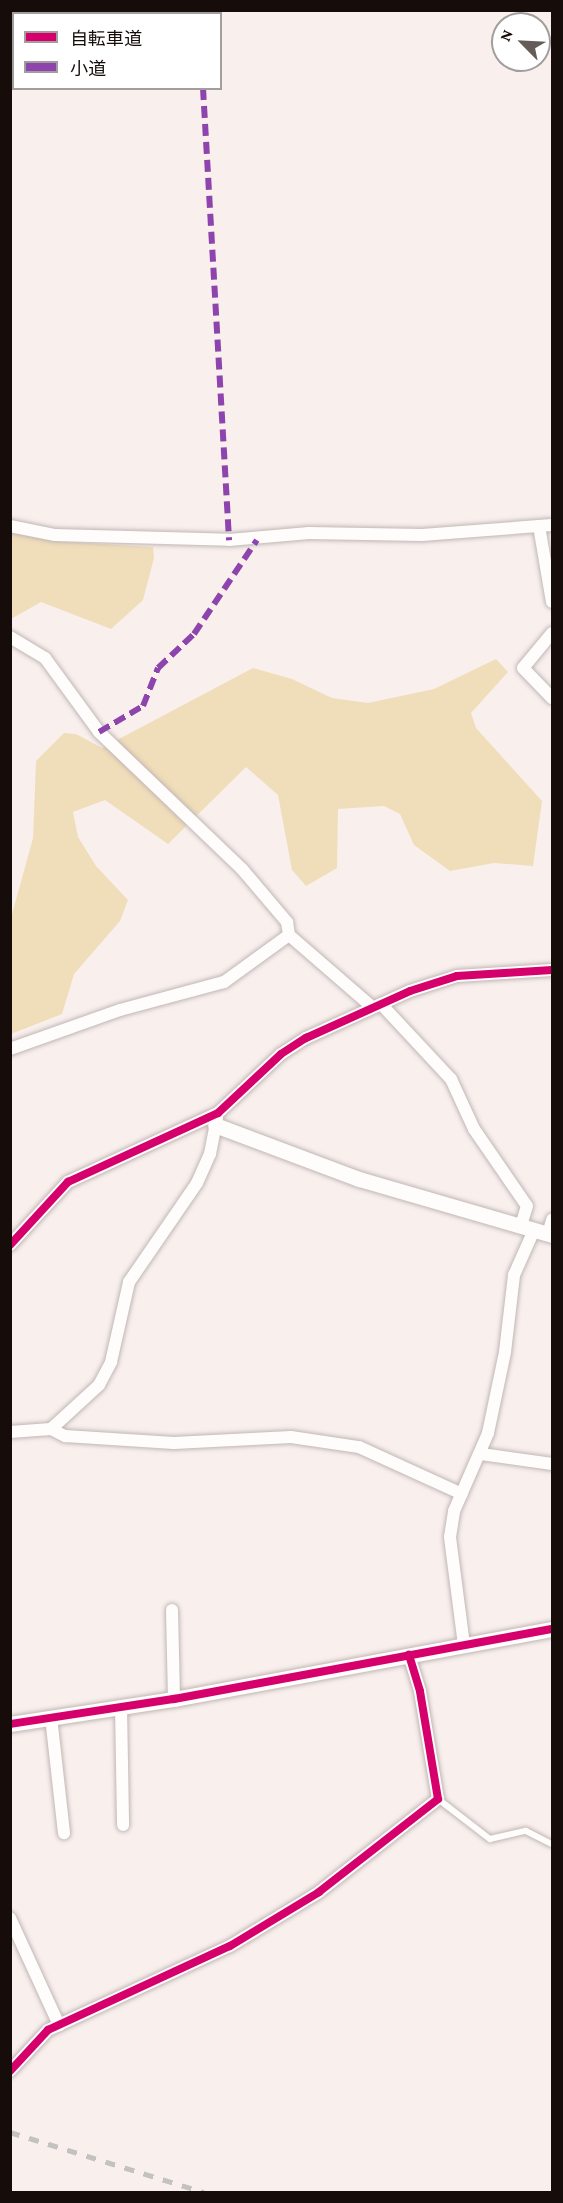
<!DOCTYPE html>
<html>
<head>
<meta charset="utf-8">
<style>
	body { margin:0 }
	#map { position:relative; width:563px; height:2203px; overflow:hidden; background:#f9f0ee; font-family:"Crimson Pro","Noto Sans JP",serif }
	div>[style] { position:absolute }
	.green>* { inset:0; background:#f0ddb9 }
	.roads { filter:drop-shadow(0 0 2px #c0b7b5) drop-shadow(0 0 2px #c0b7b5) }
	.service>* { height:6px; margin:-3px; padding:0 3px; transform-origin:3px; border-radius:3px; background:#fefdfc }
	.minor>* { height:12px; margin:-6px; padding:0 6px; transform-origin:6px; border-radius:6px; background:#fefdfc }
	.tertiary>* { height:15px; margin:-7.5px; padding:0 7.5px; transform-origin:7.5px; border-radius:7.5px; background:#fefdfc }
	.rail>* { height:4.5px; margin-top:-2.25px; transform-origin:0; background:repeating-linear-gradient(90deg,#c4c1c1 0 10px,transparent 0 20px) }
	.quiet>* { height:6px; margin-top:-3px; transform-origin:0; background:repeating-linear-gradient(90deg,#8e44ad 0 12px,transparent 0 18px) }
	.cycleway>* { height:8px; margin:-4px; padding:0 4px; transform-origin:4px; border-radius:4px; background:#d6006c }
	span { translate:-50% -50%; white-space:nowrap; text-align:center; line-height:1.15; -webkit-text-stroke:4.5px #fff; paint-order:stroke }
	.frame { position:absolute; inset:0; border:12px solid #160d0b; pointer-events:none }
	.legend { position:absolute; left:12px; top:12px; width:210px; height:78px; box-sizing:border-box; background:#fff; border:2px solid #a29e9d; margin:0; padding:8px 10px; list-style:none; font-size:18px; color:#160d0b }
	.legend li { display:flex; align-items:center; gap:12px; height:30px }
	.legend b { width:30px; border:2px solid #a29e9d }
	.north { position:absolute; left:491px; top:12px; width:60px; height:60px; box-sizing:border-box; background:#fff; border:2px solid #a29e9d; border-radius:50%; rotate:294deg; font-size:16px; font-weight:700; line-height:24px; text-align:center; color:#160d0b }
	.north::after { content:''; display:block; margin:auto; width:21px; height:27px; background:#655c5a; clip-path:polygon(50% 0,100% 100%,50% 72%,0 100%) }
</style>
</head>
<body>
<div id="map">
	<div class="green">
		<div style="clip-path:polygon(10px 532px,67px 542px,153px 547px,154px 558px,143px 600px,111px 629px,41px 602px,11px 619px)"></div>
		<div style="clip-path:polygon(496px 659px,508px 672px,471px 713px,476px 728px,542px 801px,533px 866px,494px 863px,450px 871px,414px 845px,400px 814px,384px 806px,338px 809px,337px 868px,306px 886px,292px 870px,278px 795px,246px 767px,168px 844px,105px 800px,73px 812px,78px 837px,96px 866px,128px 900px,120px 921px,74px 974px,62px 1014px,11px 1034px,11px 918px,33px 838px,36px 761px,64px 733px,76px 734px,102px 748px,253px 668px,292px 679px,332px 698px,368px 703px,434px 689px)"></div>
	</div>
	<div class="roads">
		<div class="service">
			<div style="left:438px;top:1799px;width:66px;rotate:37.6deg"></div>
			<div style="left:490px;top:1839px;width:37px;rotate:-13deg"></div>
			<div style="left:526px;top:1831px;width:29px;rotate:27deg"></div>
		</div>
		<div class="minor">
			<div style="left:10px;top:526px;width:46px;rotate:11.3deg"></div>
			<div style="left:55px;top:535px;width:174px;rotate:1.6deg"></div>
			<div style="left:229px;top:540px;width:80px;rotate:-5deg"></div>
			<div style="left:309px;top:533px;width:113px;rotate:1deg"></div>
			<div style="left:422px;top:535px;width:130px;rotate:-4.4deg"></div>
			<div style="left:539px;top:526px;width:77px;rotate:80.3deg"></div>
			<div style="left:552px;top:633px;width:45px;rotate:129.6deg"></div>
			<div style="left:523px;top:668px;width:42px;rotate:46deg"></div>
			<div style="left:10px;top:637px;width:41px;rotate:31deg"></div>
			<div style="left:45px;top:658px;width:92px;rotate:53.9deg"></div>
			<div style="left:99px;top:732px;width:198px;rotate:43.8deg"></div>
			<div style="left:242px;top:869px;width:70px;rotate:49.7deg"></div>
			<div style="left:287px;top:922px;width:13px;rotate:81deg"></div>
			<div style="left:289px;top:935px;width:110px;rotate:40.9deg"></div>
			<div style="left:381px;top:1004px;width:103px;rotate:47deg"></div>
			<div style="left:451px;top:1079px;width:55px;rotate:65.3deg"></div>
			<div style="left:474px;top:1129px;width:93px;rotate:55.5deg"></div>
			<div style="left:527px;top:1206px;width:21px;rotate:107deg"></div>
			<div style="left:10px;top:1049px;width:117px;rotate:-19.5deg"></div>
			<div style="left:120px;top:1010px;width:108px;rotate:-15.1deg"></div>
			<div style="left:224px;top:982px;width:80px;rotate:-35.9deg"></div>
			<div style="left:548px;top:1234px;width:15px;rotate:-74deg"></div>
			<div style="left:10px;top:1245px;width:86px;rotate:-47.4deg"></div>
			<div style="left:68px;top:1182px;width:165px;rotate:-24.7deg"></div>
			<div style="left:218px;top:1113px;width:86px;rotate:-43.1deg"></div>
			<div style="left:281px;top:1054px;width:30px;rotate:-33deg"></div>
			<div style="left:306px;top:1038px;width:114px;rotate:-24.3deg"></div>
			<div style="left:410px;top:991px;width:49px;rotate:-17.7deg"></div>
			<div style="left:457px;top:976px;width:95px;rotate:-3.6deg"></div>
			<div style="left:51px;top:1429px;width:65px;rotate:-42.5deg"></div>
			<div style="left:99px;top:1385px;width:26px;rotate:-62deg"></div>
			<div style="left:111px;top:1362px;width:82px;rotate:-77.3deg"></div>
			<div style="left:129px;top:1282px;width:120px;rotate:-55.5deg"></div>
			<div style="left:197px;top:1183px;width:32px;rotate:-66deg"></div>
			<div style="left:210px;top:1154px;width:37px;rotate:-79deg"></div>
			<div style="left:10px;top:1432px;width:41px;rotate:-4.2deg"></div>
			<div style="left:51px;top:1429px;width:16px;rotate:27deg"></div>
			<div style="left:65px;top:1436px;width:109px;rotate:3.7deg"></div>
			<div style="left:174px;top:1443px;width:117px;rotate:-2.9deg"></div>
			<div style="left:291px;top:1437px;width:69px;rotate:8.4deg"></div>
			<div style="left:359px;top:1447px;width:113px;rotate:24.5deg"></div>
			<div style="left:481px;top:1454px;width:72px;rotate:8deg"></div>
			<div style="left:172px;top:1610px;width:89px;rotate:88.7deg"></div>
			<div style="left:464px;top:1645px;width:109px;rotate:-97.4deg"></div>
			<div style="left:450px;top:1537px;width:26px;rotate:-81deg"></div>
			<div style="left:454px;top:1511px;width:85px;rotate:-66.4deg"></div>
			<div style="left:488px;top:1433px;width:83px;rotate:-78.1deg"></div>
			<div style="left:505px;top:1352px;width:78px;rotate:-83.3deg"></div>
			<div style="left:514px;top:1275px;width:49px;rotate:-66deg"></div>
			<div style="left:121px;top:1706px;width:119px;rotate:89deg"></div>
			<div style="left:51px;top:1717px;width:117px;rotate:83.6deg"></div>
			<div style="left:10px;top:1918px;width:118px;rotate:65.4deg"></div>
			<div style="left:10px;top:2071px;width:56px;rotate:-47.2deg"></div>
			<div style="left:48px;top:2030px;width:200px;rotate:-24.8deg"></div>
			<div style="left:230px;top:1946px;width:104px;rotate:-31.2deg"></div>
			<div style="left:319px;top:1892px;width:151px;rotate:-38deg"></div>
			<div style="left:438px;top:1799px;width:109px;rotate:-99.5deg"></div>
			<div style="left:420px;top:1691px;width:38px;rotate:-107deg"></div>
		</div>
		<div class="tertiary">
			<div style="left:215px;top:1125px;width:154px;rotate:20.6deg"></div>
			<div style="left:359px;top:1179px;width:201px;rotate:16.2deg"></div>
			<div style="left:10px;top:1724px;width:166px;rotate:-8.7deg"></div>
			<div style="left:174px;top:1699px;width:384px;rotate:-10.5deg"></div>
		</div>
	</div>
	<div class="rail">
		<div style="left:10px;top:2132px;width:203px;rotate:17.2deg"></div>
	</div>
	<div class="quiet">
		<div style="left:199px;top:10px;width:4px;rotate:90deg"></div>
		<div style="left:203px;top:88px;width:453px;rotate:86.7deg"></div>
		<div style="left:99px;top:732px;width:51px;rotate:-30.6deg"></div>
		<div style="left:143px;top:706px;width:41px;rotate:-68.5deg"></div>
		<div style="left:158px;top:668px;width:50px;rotate:-43.4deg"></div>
		<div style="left:194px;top:634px;width:113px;rotate:-56.2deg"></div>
	</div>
	<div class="cycleway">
		<div style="left:10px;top:1245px;width:86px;rotate:-47.4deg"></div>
		<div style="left:68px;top:1182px;width:165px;rotate:-24.7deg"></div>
		<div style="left:218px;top:1113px;width:86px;rotate:-43.1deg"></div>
		<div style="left:281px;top:1054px;width:30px;rotate:-33deg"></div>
		<div style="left:306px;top:1038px;width:114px;rotate:-24.3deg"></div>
		<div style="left:410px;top:991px;width:49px;rotate:-17.7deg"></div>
		<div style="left:457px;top:976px;width:95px;rotate:-3.6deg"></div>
		<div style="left:10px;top:1724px;width:166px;rotate:-8.7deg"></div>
		<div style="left:174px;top:1699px;width:384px;rotate:-10.5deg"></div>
		<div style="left:10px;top:2071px;width:56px;rotate:-47.2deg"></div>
		<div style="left:48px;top:2030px;width:200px;rotate:-24.8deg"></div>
		<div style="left:230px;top:1946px;width:104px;rotate:-31.2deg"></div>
		<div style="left:319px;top:1892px;width:151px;rotate:-38deg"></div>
		<div style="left:438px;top:1799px;width:109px;rotate:-99.5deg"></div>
		<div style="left:420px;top:1691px;width:38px;rotate:-107deg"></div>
	</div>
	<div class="frame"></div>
	<ul class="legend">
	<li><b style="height:8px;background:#d6006c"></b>自転車道</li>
	<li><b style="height:8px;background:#8e44ad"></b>小道</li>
	</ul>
	<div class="north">N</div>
</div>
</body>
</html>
